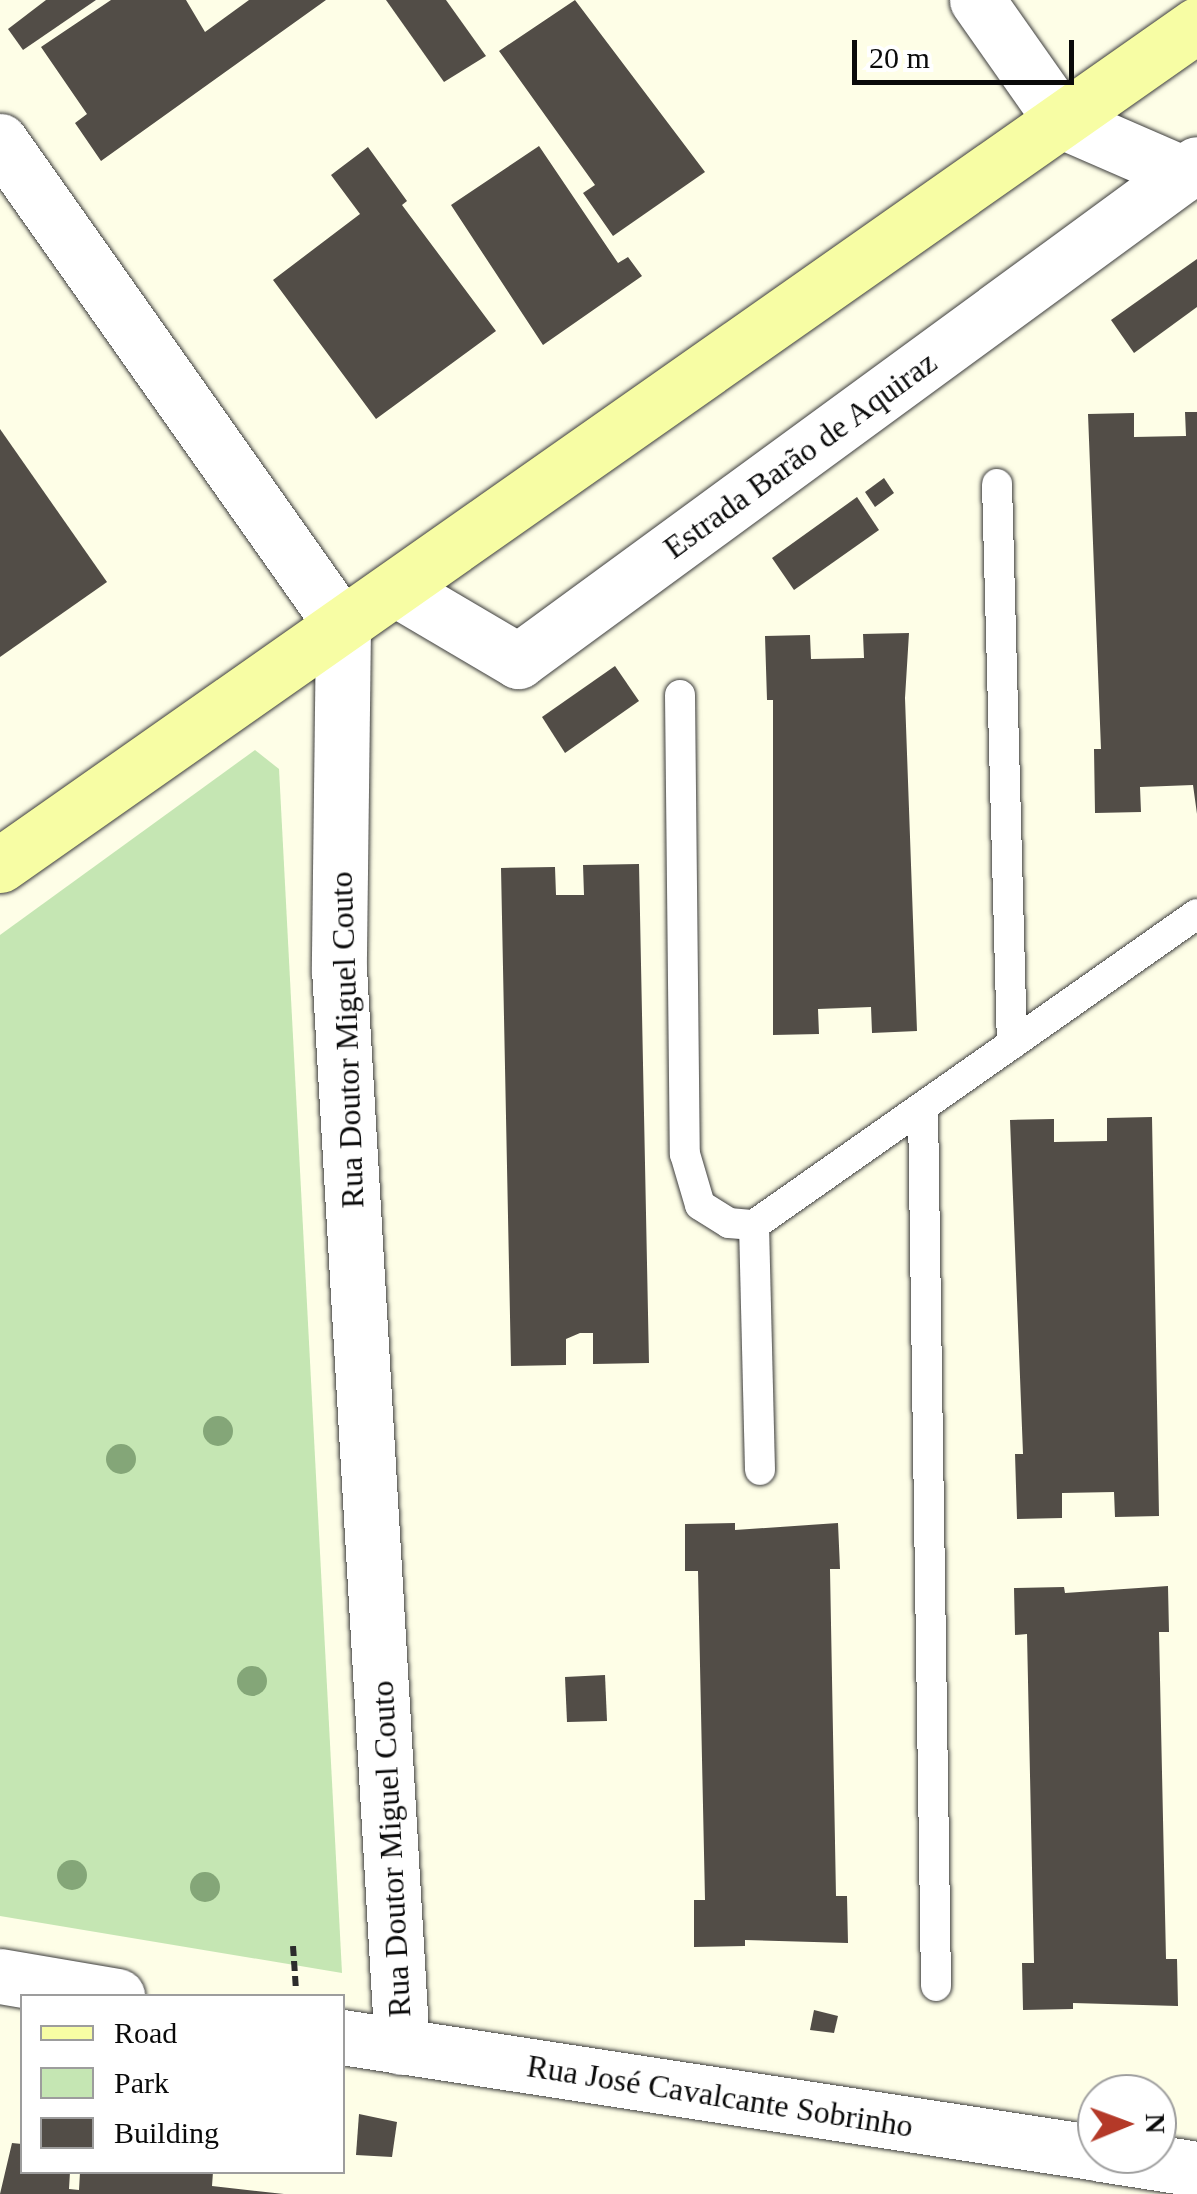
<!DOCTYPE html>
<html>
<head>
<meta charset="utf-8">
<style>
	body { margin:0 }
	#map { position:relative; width:1197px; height:2194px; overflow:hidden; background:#fefee7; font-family:"Times New Roman",serif }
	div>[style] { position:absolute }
	.green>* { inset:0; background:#c5e6b3 }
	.building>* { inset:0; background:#524d47 }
	.path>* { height:6px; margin-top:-3px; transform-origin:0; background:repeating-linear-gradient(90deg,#2c2c2c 0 10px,transparent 0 15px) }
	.roads { filter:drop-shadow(0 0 2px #3d3d3d) drop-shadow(0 0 2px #3d3d3d) }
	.lane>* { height:30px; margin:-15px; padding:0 15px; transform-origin:15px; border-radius:15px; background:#fff }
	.street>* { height:55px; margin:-27.5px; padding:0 27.5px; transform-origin:27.5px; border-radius:27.5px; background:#fff }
	.secondary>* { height:55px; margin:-27.5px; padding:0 27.5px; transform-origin:27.5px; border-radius:27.5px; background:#f7fda4 }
	.trees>* { width:30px; height:30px; margin:-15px; border-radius:50%; background:#84a678 }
	span { translate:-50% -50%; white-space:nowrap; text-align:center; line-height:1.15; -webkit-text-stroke:10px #fff; paint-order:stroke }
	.street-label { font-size:32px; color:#0a0a0a }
	.legend { position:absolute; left:20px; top:1994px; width:325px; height:180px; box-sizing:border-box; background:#fff; border:2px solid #9d9d9d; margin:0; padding:12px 18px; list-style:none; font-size:30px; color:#0a0a0a }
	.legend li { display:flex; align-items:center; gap:20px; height:50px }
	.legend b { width:50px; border:2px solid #9d9d9d }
	.north { position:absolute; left:1077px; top:2074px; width:100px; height:100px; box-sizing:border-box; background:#fff; border:2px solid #9d9d9d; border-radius:50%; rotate:89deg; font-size:28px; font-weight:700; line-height:40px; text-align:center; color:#0a0a0a }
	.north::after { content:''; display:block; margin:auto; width:35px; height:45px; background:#b43928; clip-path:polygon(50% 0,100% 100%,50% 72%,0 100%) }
	.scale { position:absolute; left:852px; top:40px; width:222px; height:45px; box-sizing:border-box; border:5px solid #0a0a0a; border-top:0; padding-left:12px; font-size:30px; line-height:35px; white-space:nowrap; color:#0a0a0a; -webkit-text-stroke:8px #fff; paint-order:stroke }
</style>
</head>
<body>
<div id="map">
	<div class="green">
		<div style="clip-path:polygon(255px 750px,279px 769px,342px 1973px,0 1916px,0 935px)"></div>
	</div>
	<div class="building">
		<div style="clip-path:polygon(46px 0,96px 0,23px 50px,8px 29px)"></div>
		<div style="clip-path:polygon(111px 0,186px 0,205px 32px,249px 0,326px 0,101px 161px,75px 123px,87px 114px,41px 47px)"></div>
		<div style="clip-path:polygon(386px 0,446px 0,486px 56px,444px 82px)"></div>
		<div style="clip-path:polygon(575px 0,705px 172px,613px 236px,583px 193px,595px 185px,499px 51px)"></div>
		<div style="clip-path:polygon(539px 146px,618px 263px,628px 257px,642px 276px,543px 345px,451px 205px)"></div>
		<div style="clip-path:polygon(368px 147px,407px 201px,402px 205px,496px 331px,376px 419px,273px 280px,360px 214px,331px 175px)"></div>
		<div style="clip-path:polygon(1197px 259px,1197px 307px,1134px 353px,1111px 320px)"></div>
		<div style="clip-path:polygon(1185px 412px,1197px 412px,1197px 814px,1193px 785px,1140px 787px,1141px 812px,1095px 813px,1094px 749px,1101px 749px,1088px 414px,1134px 413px,1134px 437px,1186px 436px)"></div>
		<div style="clip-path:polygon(0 429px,107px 582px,0 657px)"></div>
		<div style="clip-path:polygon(884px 478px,894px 493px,875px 507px,865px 492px)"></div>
		<div style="clip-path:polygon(857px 497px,879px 530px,794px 590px,772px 558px)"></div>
		<div style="clip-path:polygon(909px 633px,905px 698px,917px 1031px,872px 1033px,871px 1007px,818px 1009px,819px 1034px,773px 1035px,773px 700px,767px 700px,765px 636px,810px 635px,811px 659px,864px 658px,863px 634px)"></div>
		<div style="clip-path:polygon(615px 666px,639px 701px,565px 753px,542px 717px)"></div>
		<div style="clip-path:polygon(639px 864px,649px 1363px,593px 1364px,593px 1333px,580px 1333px,566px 1339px,566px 1365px,511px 1366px,501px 868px,555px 867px,556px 895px,584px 895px,583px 865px)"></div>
		<div style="clip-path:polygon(1152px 1117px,1159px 1516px,1115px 1517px,1114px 1492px,1062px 1493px,1062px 1518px,1017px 1519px,1015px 1454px,1023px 1454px,1010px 1120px,1054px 1119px,1054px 1142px,1107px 1141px,1107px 1118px)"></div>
		<div style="clip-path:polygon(735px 1523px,735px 1530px,838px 1523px,840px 1569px,830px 1569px,836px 1896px,847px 1896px,848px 1943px,745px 1940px,745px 1946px,694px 1947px,694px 1900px,705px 1900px,698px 1571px,685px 1571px,685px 1524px)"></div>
		<div style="clip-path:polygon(1168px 1586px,1169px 1632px,1159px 1632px,1166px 1959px,1177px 1959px,1178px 2006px,1073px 2003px,1073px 2009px,1023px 2010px,1022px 1963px,1034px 1963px,1027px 1634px,1015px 1635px,1014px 1588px,1064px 1587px,1065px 1593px)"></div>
		<div style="clip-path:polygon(605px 1675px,607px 1721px,567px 1722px,565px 1677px)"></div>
		<div style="clip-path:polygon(814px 2010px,838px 2016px,834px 2033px,810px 2030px)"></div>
		<div style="clip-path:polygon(359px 2114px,397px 2122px,392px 2157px,356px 2155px)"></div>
		<div style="clip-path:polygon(12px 2143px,22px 2144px,22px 2172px,70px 2172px,69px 2189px,79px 2190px,80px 2172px,213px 2172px,212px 2186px,284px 2194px,0 2194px)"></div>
	</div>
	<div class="path">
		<div style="left:293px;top:1946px;width:44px;rotate:86.1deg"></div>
	</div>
	<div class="roads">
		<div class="lane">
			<div style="left:997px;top:484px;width:560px;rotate:88.47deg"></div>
			<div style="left:680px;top:695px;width:459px;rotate:89.4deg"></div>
			<div style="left:685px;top:1154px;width:53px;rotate:73.6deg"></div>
			<div style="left:700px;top:1205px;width:34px;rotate:32deg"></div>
			<div style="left:729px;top:1223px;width:25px;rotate:5deg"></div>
			<div style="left:754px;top:1225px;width:541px;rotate:-35.07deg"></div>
			<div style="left:923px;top:1108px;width:878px;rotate:89.15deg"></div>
			<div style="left:754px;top:1225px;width:245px;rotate:88.6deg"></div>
		</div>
		<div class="street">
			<div style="left:977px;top:0;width:148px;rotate:54.9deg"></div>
			<div style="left:1062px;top:121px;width:133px;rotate:23.5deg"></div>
			<div style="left:0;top:141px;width:595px;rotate:54.79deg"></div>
			<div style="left:343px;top:627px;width:342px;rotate:90.7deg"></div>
			<div style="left:339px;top:969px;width:1080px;rotate:86.66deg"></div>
			<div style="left:396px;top:589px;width:142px;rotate:30.5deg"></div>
			<div style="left:518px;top:661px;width:841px;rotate:-36.2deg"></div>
			<div style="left:0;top:1976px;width:119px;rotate:9.7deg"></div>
			<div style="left:342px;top:2037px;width:764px;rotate:8.73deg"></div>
			<div style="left:1101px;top:2154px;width:97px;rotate:8.9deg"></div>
		</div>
		<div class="secondary">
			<div style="left:0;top:865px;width:1462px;rotate:-35.06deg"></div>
		</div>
	</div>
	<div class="trees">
		<div style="left:218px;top:1431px"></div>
		<div style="left:121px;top:1459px"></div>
		<div style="left:252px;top:1681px"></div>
		<div style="left:72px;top:1875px"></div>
		<div style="left:205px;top:1887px"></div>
	</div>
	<div class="street-label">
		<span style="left:800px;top:455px;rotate:-36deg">Estrada Barão de Aquiraz</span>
		<span style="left:347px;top:1040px;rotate:-92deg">Rua Doutor Miguel Couto</span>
		<span style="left:391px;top:1849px;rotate:-93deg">Rua Doutor Miguel Couto</span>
		<span style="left:720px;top:2096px;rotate:9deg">Rua José Cavalcante Sobrinho</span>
	</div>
	<ul class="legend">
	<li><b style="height:12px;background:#f7fda4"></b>Road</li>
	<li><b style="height:28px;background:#c5e6b3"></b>Park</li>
	<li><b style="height:28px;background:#524d47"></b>Building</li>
	</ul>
	<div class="north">N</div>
	<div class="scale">20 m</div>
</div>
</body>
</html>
